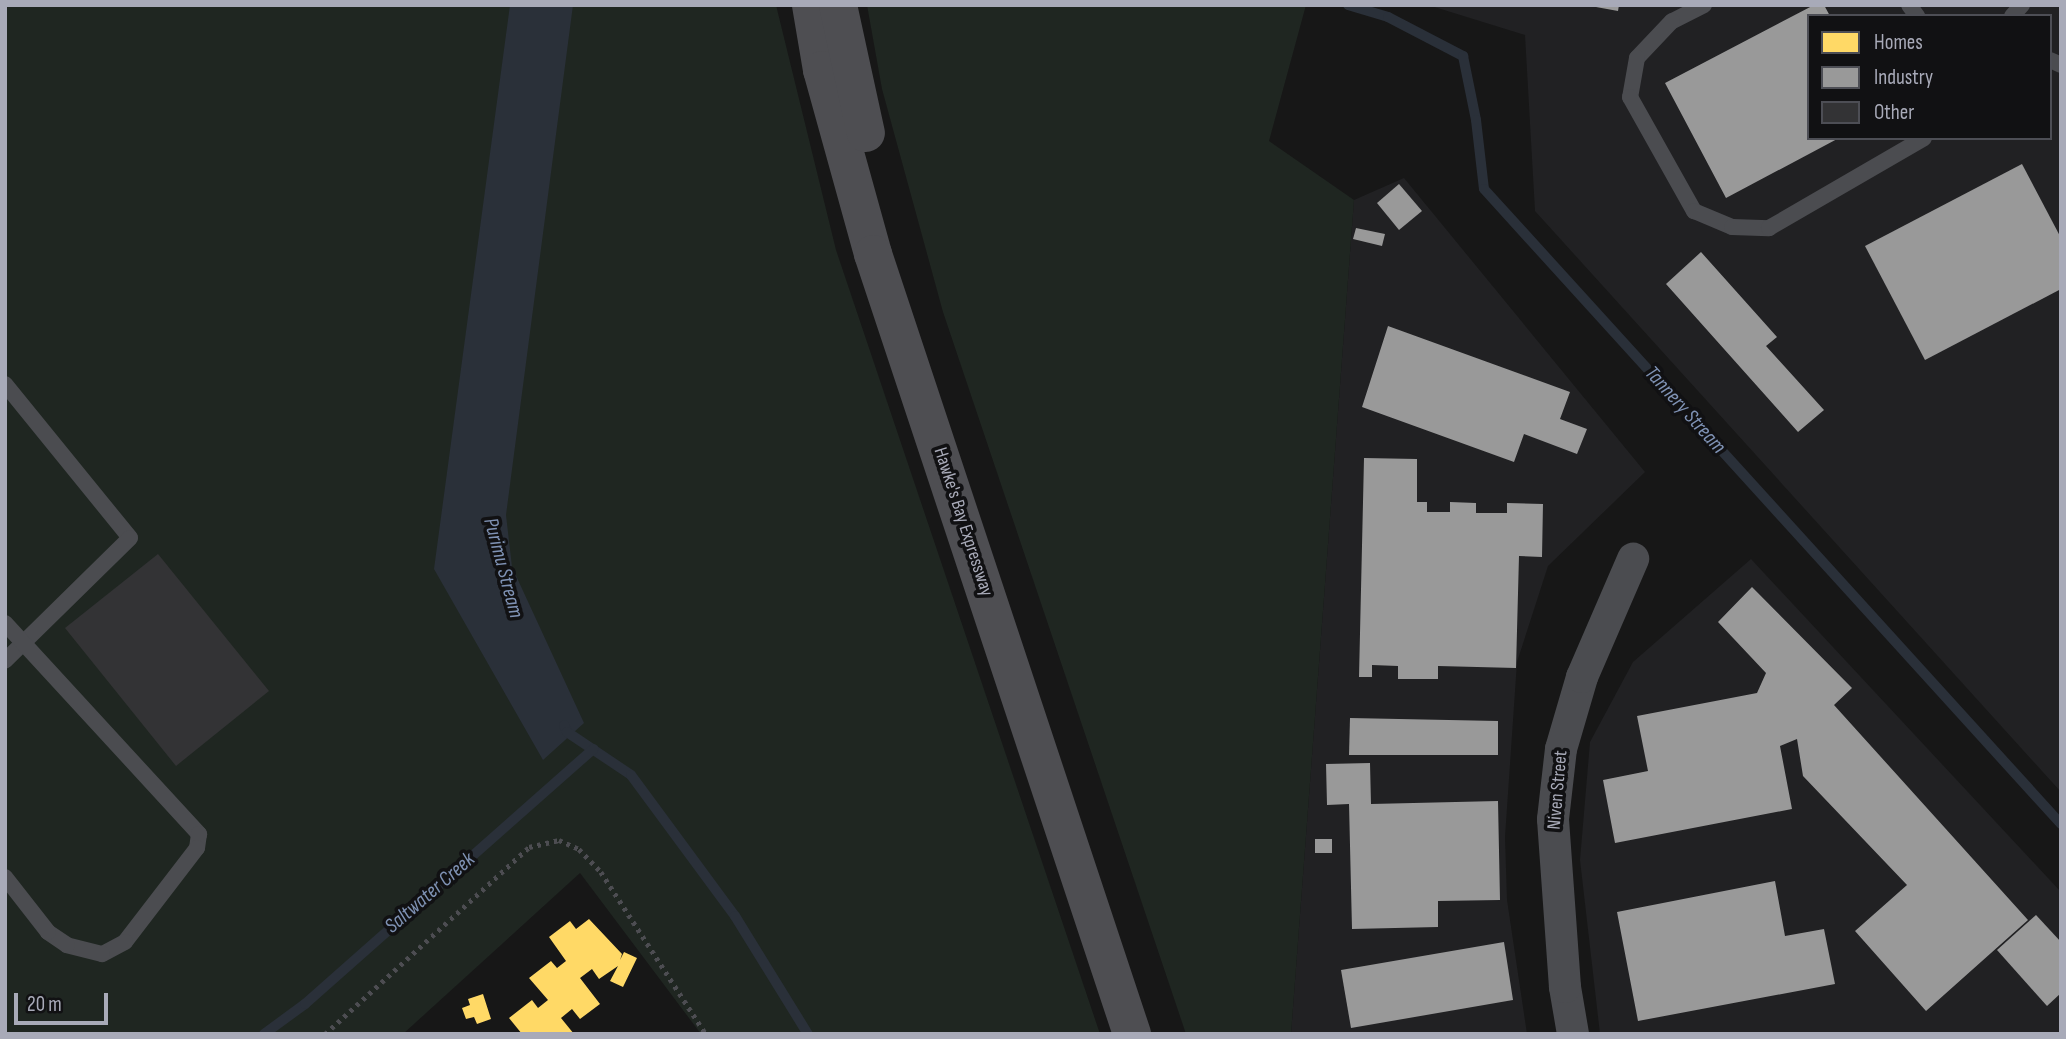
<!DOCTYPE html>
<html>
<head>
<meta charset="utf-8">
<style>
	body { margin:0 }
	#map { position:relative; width:2066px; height:1039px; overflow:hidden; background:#171717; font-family:"Sofia Sans Condensed",sans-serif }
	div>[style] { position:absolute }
	.built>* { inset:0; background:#212123 }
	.green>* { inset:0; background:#1f2621 }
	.water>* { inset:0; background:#2a3039 }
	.homes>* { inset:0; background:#ffd966 }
	.industry>* { inset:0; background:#999 }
	.stream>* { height:10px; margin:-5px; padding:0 5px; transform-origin:5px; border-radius:5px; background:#2a3039 }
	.building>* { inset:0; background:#333335 }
	.path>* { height:4.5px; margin-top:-2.25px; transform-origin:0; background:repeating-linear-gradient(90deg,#4d4d52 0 3.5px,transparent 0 8.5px) }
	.service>* { height:16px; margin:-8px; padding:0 8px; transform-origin:8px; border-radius:8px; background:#4b4c50 }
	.minor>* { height:32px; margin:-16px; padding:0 16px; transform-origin:16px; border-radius:16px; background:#4b4c50 }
	.trunk>* { height:38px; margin:-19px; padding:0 19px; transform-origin:19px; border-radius:19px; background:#4e4e52 }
	span { translate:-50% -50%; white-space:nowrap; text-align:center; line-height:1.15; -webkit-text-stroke:7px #111113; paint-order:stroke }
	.street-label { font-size:19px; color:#a8aab8 }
	.water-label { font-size:21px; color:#7f92b4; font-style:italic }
	.frame { position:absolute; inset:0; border:7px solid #a8aab8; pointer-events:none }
	.legend { position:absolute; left:1807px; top:14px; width:245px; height:126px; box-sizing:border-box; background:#111113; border:2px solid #4d4e55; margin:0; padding:9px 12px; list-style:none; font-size:21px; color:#a8aab8 }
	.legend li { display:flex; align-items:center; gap:14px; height:35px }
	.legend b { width:35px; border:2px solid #4d4e55 }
	.scale { position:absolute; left:14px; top:993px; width:94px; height:32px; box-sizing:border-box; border:4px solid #a8aab8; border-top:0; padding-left:9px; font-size:21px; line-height:24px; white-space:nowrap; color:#a8aab8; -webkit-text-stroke:5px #111113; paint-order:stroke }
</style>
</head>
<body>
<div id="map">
	<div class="built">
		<div style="clip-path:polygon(evenodd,1428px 5px,2061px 5px,2061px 792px,1535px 211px,1525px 35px,1428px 5px,1809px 16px,2050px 16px,2050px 138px,1809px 138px,1809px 16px)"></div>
		<div style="clip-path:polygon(1404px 178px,1645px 472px,1548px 566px,1517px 662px,1505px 837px,1507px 900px,1527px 1034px,1291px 1034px,1354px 200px)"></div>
		<div style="clip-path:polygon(1751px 559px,2061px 892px,2061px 1034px,1600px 1034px,1580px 860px,1590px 742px,1633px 662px)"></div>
	</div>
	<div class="green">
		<div style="clip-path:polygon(5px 5px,776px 5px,836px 250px,1100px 1034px,701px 1034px,580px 873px,403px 1034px,5px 1034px)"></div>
		<div style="clip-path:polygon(867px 5px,1306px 5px,1269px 141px,1354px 200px,1291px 1034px,1186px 1034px,943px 312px,882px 89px)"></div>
	</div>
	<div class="water">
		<div style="clip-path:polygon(510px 5px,573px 5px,506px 515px,512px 567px,584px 723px,543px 760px,434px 569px)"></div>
	</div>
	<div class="homes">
		<div style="clip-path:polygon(589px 919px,622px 954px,620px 960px,624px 952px,637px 958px,623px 987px,610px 981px,618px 966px,599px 979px,592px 969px,580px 978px,600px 1004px,580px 1019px,572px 1009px,561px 1018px,574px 1034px,522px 1034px,509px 1018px,532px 1000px,538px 1008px,548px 1000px,529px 978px,551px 961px,557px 968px,566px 961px,549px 937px,570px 921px,576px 929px)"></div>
		<div style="clip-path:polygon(483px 994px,491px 1019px,477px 1024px,474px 1017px,466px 1019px,462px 1008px,470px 1005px,468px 999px)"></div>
	</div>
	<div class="industry">
		<div style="clip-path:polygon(1585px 5px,1619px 5px,1618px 11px)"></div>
		<div style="clip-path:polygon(1814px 5px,1824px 5px,1830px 16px,1809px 16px,1809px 138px,1839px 138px,1726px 198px,1665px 83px)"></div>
		<div style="clip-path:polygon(2022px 164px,2061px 238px,2061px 289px,1925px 360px,1865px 246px)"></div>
		<div style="clip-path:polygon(1399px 184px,1422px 211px,1399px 230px,1377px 203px)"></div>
		<div style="clip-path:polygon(1356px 228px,1385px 234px,1382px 246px,1353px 239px)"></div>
		<div style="clip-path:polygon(1701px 252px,1777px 337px,1766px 346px,1824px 410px,1798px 432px,1666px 284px)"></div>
		<div style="clip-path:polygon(1388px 326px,1570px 392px,1560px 419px,1587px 429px,1577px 454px,1524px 434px,1514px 462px,1362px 407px)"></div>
		<div style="clip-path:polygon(1364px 458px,1417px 459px,1417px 502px,1427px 502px,1427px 512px,1450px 512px,1450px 502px,1476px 503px,1476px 513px,1507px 513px,1507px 503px,1543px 504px,1542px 557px,1519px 556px,1516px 668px,1438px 666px,1438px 679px,1398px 679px,1398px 666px,1372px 665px,1372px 677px,1359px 677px)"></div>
		<div style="clip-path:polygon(1752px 587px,1852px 688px,1834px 705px,2028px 920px,1926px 1011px,1855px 931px,1907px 885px,1803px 776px,1797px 739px,1780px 746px,1792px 809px,1615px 843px,1603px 780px,1648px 771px,1637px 716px,1757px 693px,1766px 673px,1718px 622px)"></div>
		<div style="clip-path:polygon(1350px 718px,1498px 721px,1498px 755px,1349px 755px)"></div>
		<div style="clip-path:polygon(1370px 763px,1371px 804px,1498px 801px,1500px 900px,1438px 901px,1438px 927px,1352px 929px,1349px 804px,1327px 805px,1326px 764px)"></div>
		<div style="clip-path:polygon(1315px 839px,1332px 839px,1332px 853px,1315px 853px)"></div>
		<div style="clip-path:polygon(1775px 881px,1785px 936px,1824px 929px,1835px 984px,1638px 1021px,1617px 912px)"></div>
		<div style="clip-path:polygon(2036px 915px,2061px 942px,2061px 993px,2047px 1006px,1997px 950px)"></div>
		<div style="clip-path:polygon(1504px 942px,1513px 1000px,1351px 1028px,1341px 970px)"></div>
	</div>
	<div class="stream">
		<div style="left:1348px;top:5px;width:42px;rotate:16.7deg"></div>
		<div style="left:1388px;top:17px;width:85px;rotate:27.5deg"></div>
		<div style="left:1463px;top:56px;width:65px;rotate:78.5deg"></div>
		<div style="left:1476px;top:120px;width:69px;rotate:83.4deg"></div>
		<div style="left:1484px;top:189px;width:858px;rotate:47.74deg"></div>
		<div style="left:564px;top:725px;width:8px;rotate:67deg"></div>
		<div style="left:567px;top:732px;width:77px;rotate:33.9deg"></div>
		<div style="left:631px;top:775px;width:175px;rotate:53.6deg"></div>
		<div style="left:735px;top:916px;width:139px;rotate:58.3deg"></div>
		<div style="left:264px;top:1034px;width:51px;rotate:-36.2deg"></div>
		<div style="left:305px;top:1004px;width:385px;rotate:-41.5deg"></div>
	</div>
	<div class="building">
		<div style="clip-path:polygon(158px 554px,269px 691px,176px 766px,65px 628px)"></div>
	</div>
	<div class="path">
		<div style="left:325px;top:1034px;width:277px;rotate:-42.5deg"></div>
		<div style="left:529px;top:847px;width:31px;rotate:-13deg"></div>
		<div style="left:559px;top:840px;width:22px;rotate:24deg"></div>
		<div style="left:579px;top:849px;width:32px;rotate:46deg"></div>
		<div style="left:601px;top:872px;width:193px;rotate:57.1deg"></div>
	</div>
	<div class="service">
		<div style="left:1704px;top:5px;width:36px;rotate:153deg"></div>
		<div style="left:1672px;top:21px;width:51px;rotate:133.4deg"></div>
		<div style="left:1637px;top:58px;width:40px;rotate:100deg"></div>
		<div style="left:1630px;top:97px;width:131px;rotate:60.7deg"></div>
		<div style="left:1694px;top:211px;width:41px;rotate:22.8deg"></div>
		<div style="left:1732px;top:227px;width:37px;rotate:2deg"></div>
		<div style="left:1769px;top:228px;width:179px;rotate:-30.1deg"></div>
		<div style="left:1909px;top:5px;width:14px;rotate:54deg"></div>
		<div style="left:2012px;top:16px;width:15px;rotate:-48deg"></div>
		<div style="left:2050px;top:60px;width:12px;rotate:24deg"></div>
		<div style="left:5px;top:384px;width:198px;rotate:50.9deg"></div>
		<div style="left:130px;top:538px;width:175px;rotate:135.5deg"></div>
		<div style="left:5px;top:623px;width:287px;rotate:47.4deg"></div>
		<div style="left:199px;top:834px;width:14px;rotate:98deg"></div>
		<div style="left:197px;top:848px;width:118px;rotate:127.5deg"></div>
		<div style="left:125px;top:942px;width:26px;rotate:152deg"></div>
		<div style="left:102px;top:954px;width:36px;rotate:-166deg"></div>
		<div style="left:67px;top:945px;width:23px;rotate:-146deg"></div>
		<div style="left:48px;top:932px;width:70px;rotate:-128deg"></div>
	</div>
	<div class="minor">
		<div style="left:1573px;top:1034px;width:48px;rotate:-99.7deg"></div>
		<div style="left:1565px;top:987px;width:168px;rotate:-94.1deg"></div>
		<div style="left:1553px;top:819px;width:70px;rotate:-83.5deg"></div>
		<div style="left:1561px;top:749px;width:75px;rotate:-73.7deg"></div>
		<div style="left:1582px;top:677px;width:129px;rotate:-66.6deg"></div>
	</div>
	<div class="trunk">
		<div style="left:811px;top:5px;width:66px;rotate:80.4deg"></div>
		<div style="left:822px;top:70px;width:191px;rotate:74.5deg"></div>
		<div style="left:873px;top:254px;width:822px;rotate:71.63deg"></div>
		<div style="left:838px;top:5px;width:131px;rotate:77.7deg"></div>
	</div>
	<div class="street-label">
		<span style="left:963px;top:522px;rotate:72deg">Hawke's Bay Expressway</span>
		<span style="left:1558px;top:790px;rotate:-85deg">Niven Street</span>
	</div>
	<div class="water-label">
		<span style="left:1685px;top:410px;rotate:48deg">Tannery Stream</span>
		<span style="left:503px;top:568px;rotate:75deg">Purimu Stream</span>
		<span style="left:430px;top:893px;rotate:-41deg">Saltwater Creek</span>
	</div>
	<div class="frame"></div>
	<ul class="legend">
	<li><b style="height:19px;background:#ffd966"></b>Homes</li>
	<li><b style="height:19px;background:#999"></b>Industry</li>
	<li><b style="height:19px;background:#333335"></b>Other</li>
	</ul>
	<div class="scale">20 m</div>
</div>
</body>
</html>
